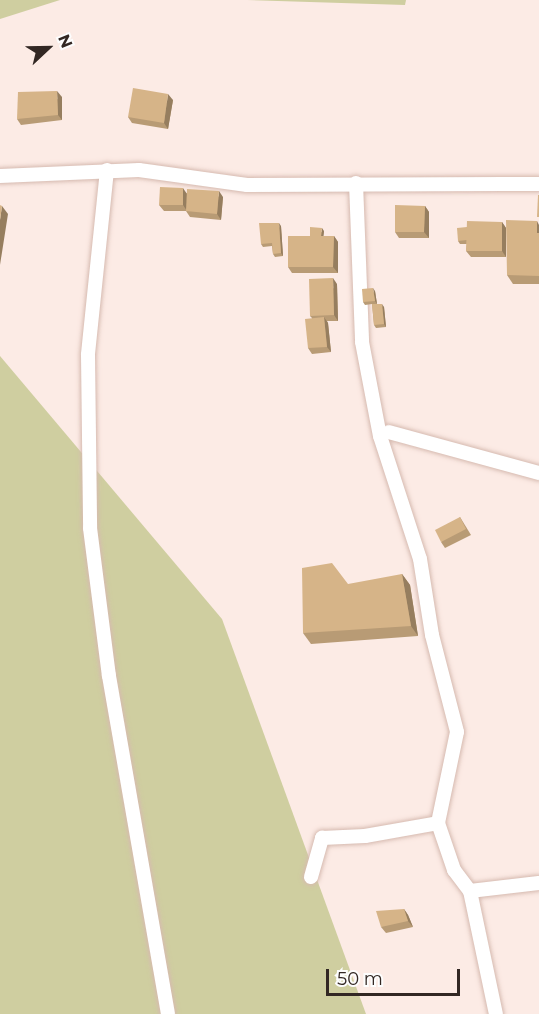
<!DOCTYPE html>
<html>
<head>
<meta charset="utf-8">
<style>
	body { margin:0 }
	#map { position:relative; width:539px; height:1014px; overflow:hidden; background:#fcebe5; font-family:Montserrat,sans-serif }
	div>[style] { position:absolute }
	.green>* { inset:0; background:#cfcea0 }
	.roads { filter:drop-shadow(0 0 2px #d6bab0) drop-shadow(0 0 2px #d6bab0) }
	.street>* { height:14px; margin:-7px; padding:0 7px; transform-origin:7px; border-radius:7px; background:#fff }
	.wall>* { inset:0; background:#b89b75 }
	.shaded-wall>* { inset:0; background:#967e5f }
	.building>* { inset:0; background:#d6b488 }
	span { translate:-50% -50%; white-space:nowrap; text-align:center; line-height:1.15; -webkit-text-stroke:4.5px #fdfdfd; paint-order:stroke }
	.north { position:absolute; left:18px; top:18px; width:60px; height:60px; -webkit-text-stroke:4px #fdfdfd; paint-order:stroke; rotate:68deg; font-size:16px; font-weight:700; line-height:24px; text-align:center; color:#322723 }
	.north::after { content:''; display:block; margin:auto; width:21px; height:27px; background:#322723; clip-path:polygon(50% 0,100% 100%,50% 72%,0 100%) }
	.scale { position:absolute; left:326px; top:969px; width:134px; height:27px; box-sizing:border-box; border:3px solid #322723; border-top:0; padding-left:8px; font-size:18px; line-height:21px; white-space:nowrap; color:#322723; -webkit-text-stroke:4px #fdfdfd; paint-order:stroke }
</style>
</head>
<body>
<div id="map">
	<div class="green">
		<div style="clip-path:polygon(0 0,60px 0,0 19px)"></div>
		<div style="clip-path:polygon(247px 0,406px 0,405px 5px)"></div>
		<div style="clip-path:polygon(0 356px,222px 619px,366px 1014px,0 1014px)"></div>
	</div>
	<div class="roads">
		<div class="street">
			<div style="left:107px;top:170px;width:186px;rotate:95.9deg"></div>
			<div style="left:88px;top:355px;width:173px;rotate:89.3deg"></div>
			<div style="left:90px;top:528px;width:149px;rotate:82.7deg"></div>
			<div style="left:109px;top:676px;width:343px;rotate:80.1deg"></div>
			<div style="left:0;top:176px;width:139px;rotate:-2.5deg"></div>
			<div style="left:139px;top:170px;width:109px;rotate:7.9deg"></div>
			<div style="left:247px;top:185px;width:292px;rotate:-0.2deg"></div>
			<div style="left:356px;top:183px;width:159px;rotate:87.8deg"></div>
			<div style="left:362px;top:342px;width:96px;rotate:79.2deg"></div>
			<div style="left:380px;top:436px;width:129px;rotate:72deg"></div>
			<div style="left:420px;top:559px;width:77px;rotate:81deg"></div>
			<div style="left:432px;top:635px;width:100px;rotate:75.5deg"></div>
			<div style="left:457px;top:732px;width:93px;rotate:101.8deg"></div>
			<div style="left:438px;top:823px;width:50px;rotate:71.2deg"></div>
			<div style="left:454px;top:870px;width:26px;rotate:53deg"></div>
			<div style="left:470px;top:891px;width:126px;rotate:78.1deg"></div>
			<div style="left:389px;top:432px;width:156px;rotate:15.3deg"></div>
			<div style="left:311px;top:877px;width:41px;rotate:-74.2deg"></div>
			<div style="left:322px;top:838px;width:43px;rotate:-2.7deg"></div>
			<div style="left:365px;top:836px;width:74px;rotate:-10.1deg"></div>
			<div style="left:470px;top:891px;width:69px;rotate:-6.6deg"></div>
		</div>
	</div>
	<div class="wall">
		<div style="clip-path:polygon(62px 97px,62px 120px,21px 125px,17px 119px)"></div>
		<div style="clip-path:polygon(173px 100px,168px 129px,132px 123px,128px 117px)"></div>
		<div style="clip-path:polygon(187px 193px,223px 197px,221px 220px,190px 217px,186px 211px,164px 211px,159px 205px)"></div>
		<div style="clip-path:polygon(425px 206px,429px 212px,429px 238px,399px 238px,395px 232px)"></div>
		<div style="clip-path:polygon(502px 222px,506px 228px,506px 257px,471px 257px,466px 251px,467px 244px,460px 244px,458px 241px,467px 227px)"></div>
		<div style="clip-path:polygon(539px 225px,539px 284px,513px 284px,507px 275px)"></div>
		<div style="clip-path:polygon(281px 226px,283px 256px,275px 257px,273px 254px,272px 246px,263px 247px,261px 244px)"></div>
		<div style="clip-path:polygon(324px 231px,323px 236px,334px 236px,338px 242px,338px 273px,292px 273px,288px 267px,310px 236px)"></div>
		<div style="clip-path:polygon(337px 284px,338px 321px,327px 321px,328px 323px,331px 352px,312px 354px,308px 348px,312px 318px,310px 316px)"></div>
		<div style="clip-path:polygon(375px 291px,377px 304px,384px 307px,386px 327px,376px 328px,374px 325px,372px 304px,365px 305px,363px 302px)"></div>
		<div style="clip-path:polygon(460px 517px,471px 535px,445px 548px,441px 542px)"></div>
		<div style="clip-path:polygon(402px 574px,410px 585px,418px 636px,311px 644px,303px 633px)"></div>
		<div style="clip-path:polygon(404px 909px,408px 915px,413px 927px,386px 933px,381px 927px)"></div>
	</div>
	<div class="shaded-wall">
		<div style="clip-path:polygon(57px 91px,62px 97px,62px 120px,58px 115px)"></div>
		<div style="clip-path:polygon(168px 94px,173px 100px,168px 129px,164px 123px)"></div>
		<div style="clip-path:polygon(183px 188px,187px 194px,187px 211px,183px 205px)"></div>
		<div style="clip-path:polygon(219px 191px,223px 197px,221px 220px,217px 214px)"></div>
		<div style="clip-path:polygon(2px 206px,8px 214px,0 265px,0 220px)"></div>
		<div style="clip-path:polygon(425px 206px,429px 212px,429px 238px,424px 232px)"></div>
		<div style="clip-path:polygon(537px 221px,539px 225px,539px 236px,537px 233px)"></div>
		<div style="clip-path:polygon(502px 222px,506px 228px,506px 257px,502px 251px)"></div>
		<div style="clip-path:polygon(279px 223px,281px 226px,283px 256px,281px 253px)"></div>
		<div style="clip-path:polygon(322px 228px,324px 231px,323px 241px,321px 238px)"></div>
		<div style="clip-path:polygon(334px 236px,338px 242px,338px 273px,333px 267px)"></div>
		<div style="clip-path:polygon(333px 278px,337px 284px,338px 321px,334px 315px)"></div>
		<div style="clip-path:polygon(373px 288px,375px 291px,377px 304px,375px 301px)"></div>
		<div style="clip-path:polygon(382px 304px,384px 307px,386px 327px,384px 324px)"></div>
		<div style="clip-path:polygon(324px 317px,328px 323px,331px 352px,327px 347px)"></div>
		<div style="clip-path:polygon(402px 574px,410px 585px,418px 636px,411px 626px)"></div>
		<div style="clip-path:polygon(404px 909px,408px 915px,413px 927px,408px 921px)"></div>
	</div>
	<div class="building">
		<div style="clip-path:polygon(133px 88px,168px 94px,164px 123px,128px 117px)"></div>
		<div style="clip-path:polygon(57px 91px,58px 115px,17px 119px,18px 92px)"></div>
		<div style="clip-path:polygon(160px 187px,183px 188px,183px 205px,159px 205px)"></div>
		<div style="clip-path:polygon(187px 189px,219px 191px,217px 214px,186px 211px)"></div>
		<div style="clip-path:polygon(538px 195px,539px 195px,539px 217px,537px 217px)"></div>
		<div style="clip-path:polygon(0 205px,2px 206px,0 220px)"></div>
		<div style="clip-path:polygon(395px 205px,425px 206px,424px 232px,395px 232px)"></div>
		<div style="clip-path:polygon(506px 220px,537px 221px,537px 233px,539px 233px,539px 276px,507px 275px)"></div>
		<div style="clip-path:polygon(467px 221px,502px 222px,502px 251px,466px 251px)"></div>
		<div style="clip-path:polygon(259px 223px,279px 223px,281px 253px,273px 254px,272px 243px,261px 244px)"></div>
		<div style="clip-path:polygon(310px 227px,322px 228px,321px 236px,310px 236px)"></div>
		<div style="clip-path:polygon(467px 227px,467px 240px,458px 241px,457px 228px)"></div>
		<div style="clip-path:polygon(288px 236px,334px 236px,333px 267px,288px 267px)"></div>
		<div style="clip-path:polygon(333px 278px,334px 315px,310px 316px,309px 279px)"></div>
		<div style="clip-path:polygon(373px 288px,375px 301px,363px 302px,362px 289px)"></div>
		<div style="clip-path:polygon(372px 304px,382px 304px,384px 324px,374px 325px)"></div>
		<div style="clip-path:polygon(324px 317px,327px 347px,308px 348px,305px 319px)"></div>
		<div style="clip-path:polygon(460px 517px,466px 529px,441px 542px,435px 530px)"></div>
		<div style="clip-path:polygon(332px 563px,348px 584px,402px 574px,411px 626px,303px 633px,302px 568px)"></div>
		<div style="clip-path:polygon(404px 909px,408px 921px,381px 927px,376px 911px)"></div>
	</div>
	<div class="north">N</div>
	<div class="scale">50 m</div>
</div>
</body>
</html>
